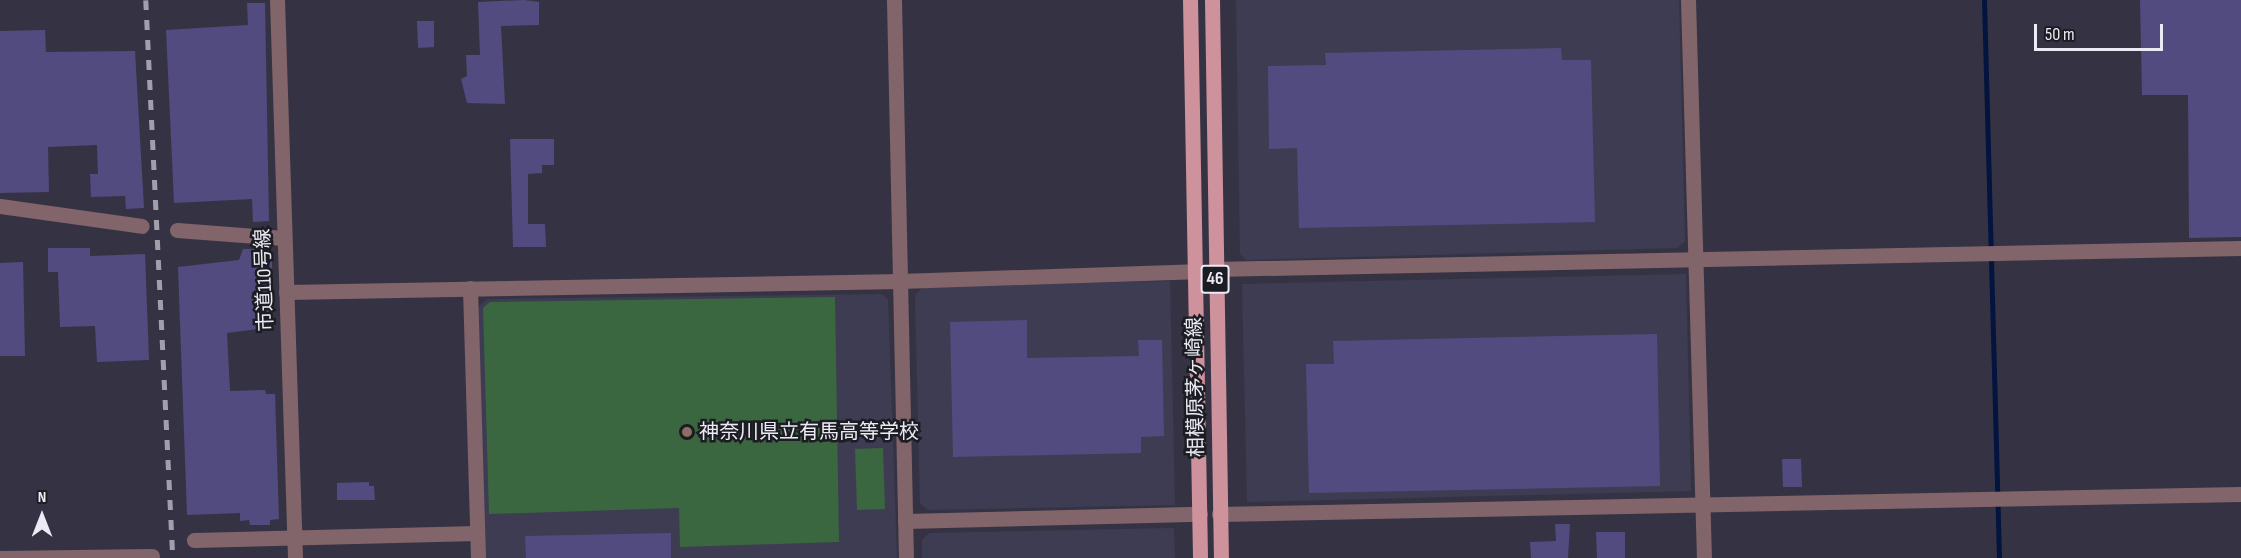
<!DOCTYPE html>
<html>
<head>
<meta charset="utf-8">
<style>
	body { margin:0 }
	#map { position:relative; width:2241px; height:558px; overflow:hidden; background:#353343; font-family:"Sofia Sans Condensed","Noto Sans JP",sans-serif }
	div>[style] { position:absolute }
	.built>* { inset:0; background:#3e3c52 }
	.green>* { inset:0; background:#3a673f }
	.stream>* { height:5px; margin:-2.5px; padding:0 2.5px; transform-origin:2.5px; border-radius:2.5px; background:#03143f }
	.building>* { inset:0; background:#524b80 }
	.minor>* { height:15px; margin:-7.5px; padding:0 7.5px; transform-origin:7.5px; border-radius:7.5px; background:#82656a }
	.major>* { height:15px; margin:-7.5px; padding:0 7.5px; transform-origin:7.5px; border-radius:7.5px; background:#ce929c }
	.rail>* { height:4.5px; margin-top:-2.25px; transform-origin:0; background:repeating-linear-gradient(90deg,#a09fab 0 10px,transparent 0 20px) }
	.dots>* { width:16px; height:16px; translate:-50% -50%; box-sizing:border-box; border:3px solid #1c1c23; border-radius:50% }
	span { translate:-50% -50%; white-space:nowrap; text-align:center; line-height:1.15; -webkit-text-stroke:5px #1c1c23; paint-order:stroke }
	.shield-label span { padding:2px 4px; background:#1c1c23; border:2px solid; border-radius:4px; -webkit-text-stroke-width:0 }
	.shield-label { font-size:18px; color:#ecebf5; font-weight:700 }
	.street-label { font-size:20px; color:#ecebf5 }
	.poi-label { font-size:20px; color:#ecebf5 }
	.left { translate:0 -50%; text-align:left }
	.north { position:absolute; left:12px; top:486px; width:60px; height:60px; -webkit-text-stroke:4px #1c1c23; paint-order:stroke; rotate:0deg; font-size:16px; font-weight:700; line-height:24px; text-align:center; color:#ecebf5 }
	.north::after { content:''; display:block; margin:auto; width:21px; height:27px; background:#ecebf5; clip-path:polygon(50% 0,100% 100%,50% 72%,0 100%) }
	.scale { position:absolute; left:2034px; top:24px; width:129px; height:27px; box-sizing:border-box; border:3px solid #ecebf5; border-top:0; padding-left:8px; font-size:18px; line-height:21px; white-space:nowrap; color:#ecebf5; -webkit-text-stroke:4px #1c1c23; paint-order:stroke }
</style>
</head>
<body>
<div id="map">
	<div class="built">
		<div style="clip-path:polygon(1236px 0,1679px 0,1685px 241px,1677px 248px,1246px 260px,1240px 254px)"></div>
		<div style="clip-path:polygon(1686px 274px,1691px 491px,1247px 502px,1242px 284px)"></div>
		<div style="clip-path:polygon(1170px 281px,1175px 505px,928px 510px,920px 503px,915px 295px,923px 287px)"></div>
		<div style="clip-path:polygon(882px 294px,888px 299px,897px 558px,485px 558px,478px 307px,488px 299px)"></div>
		<div style="clip-path:polygon(1174px 528px,1175px 558px,922px 558px,922px 540px,929px 533px)"></div>
	</div>
	<div class="green">
		<div style="clip-path:polygon(835px 297px,839px 542px,680px 547px,679px 508px,489px 514px,483px 308px,490px 302px)"></div>
		<div style="clip-path:polygon(883px 448px,885px 509px,857px 510px,855px 449px)"></div>
	</div>
	<div class="stream">
		<div style="left:1984px;top:0;width:558px;rotate:88.46deg"></div>
	</div>
	<div class="building">
		<div style="clip-path:polygon(524px 0,539px 2px,539px 25px,501px 26px,505px 104px,467px 103px,461px 79px,467px 76px,466px 55px,480px 55px,478px 2px)"></div>
		<div style="clip-path:polygon(2140px 0,2241px 0,2241px 237px,2189px 238px,2188px 95px,2142px 95px)"></div>
		<div style="clip-path:polygon(247px 3px,265px 3px,269px 221px,253px 222px,252px 199px,174px 203px,166px 30px,248px 25px)"></div>
		<div style="clip-path:polygon(417px 21px,434px 21px,434px 47px,418px 48px)"></div>
		<div style="clip-path:polygon(45px 30px,46px 52px,135px 51px,144px 208px,126px 209px,125px 196px,91px 197px,90px 174px,98px 174px,97px 145px,48px 147px,49px 192px,0 193px,0 31px)"></div>
		<div style="clip-path:polygon(1561px 48px,1562px 60px,1591px 60px,1595px 222px,1299px 228px,1297px 148px,1269px 149px,1268px 66px,1326px 65px,1325px 53px)"></div>
		<div style="clip-path:polygon(510px 139px,554px 139px,554px 165px,542px 165px,542px 173px,528px 174px,528px 224px,545px 224px,546px 247px,513px 247px)"></div>
		<div style="clip-path:polygon(48px 248px,90px 248px,90px 256px,145px 254px,149px 360px,97px 362px,95px 326px,60px 327px,58px 272px,48px 272px)"></div>
		<div style="clip-path:polygon(243px 249px,263px 249px,272px 256px,272px 327px,227px 333px,230px 391px,265px 390px,266px 394px,275px 394px,279px 519px,270px 520px,270px 525px,250px 525px,249px 520px,240px 521px,240px 513px,187px 515px,178px 267px,239px 260px)"></div>
		<div style="clip-path:polygon(23px 262px,25px 356px,0 356px,0 263px)"></div>
		<div style="clip-path:polygon(1027px 320px,1027px 358px,1139px 356px,1138px 340px,1162px 340px,1164px 436px,1141px 437px,1141px 453px,953px 457px,950px 322px)"></div>
		<div style="clip-path:polygon(1657px 334px,1660px 486px,1309px 493px,1306px 364px,1334px 364px,1333px 341px)"></div>
		<div style="clip-path:polygon(1782px 459px,1801px 459px,1802px 487px,1783px 487px)"></div>
		<div style="clip-path:polygon(369px 482px,369px 486px,374px 486px,375px 500px,337px 500px,337px 483px)"></div>
		<div style="clip-path:polygon(1555px 524px,1570px 524px,1568px 558px,1531px 558px,1530px 542px,1556px 541px)"></div>
		<div style="clip-path:polygon(1596px 532px,1625px 532px,1625px 558px,1597px 558px)"></div>
		<div style="clip-path:polygon(671px 533px,671px 558px,526px 558px,525px 536px)"></div>
	</div>
	<div class="minor">
		<div style="left:277px;top:0;width:558px;rotate:88.15deg"></div>
		<div style="left:894px;top:0;width:558px;rotate:88.77deg"></div>
		<div style="left:1688px;top:0;width:558px;rotate:88.36deg"></div>
		<div style="left:0;top:206px;width:143px;rotate:8deg"></div>
		<div style="left:177px;top:230px;width:107px;rotate:4.3deg"></div>
		<div style="left:1215px;top:269px;width:1026px;rotate:-1.17deg"></div>
		<div style="left:470px;top:288px;width:270px;rotate:88.3deg"></div>
		<div style="left:286px;top:292px;width:614px;rotate:-1.03deg"></div>
		<div style="left:900px;top:281px;width:295px;rotate:-1.9deg"></div>
		<div style="left:1219px;top:514px;width:1022px;rotate:-1.12deg"></div>
		<div style="left:905px;top:521px;width:295px;rotate:-1.4deg"></div>
		<div style="left:194px;top:540px;width:283px;rotate:-1.4deg"></div>
		<div style="left:0;top:558px;width:152px;rotate:-0.8deg"></div>
	</div>
	<div class="major">
		<div style="left:1190px;top:0;width:558px;rotate:88.97deg"></div>
		<div style="left:1212px;top:0;width:558px;rotate:89.08deg"></div>
	</div>
	<div class="rail">
		<div style="left:146px;top:0;width:559px;rotate:87.23deg"></div>
	</div>
	<div class="dots">
		<div style="left:687px;top:432px;background:#8d6e63"></div>
	</div>
	<div class="shield-label">
		<span style="left:1215px;top:279px">46</span>
	</div>
	<div class="street-label">
		<span style="left:265px;top:280px;rotate:-92deg">市道110号線</span>
		<span style="left:1196px;top:387px;rotate:-91deg">相模原茅ヶ崎線</span>
	</div>
	<div class="poi-label">
		<span class="left" style="left:699px;top:432px">神奈川県立有馬高等学校</span>
	</div>
	<div class="north">N</div>
	<div class="scale">50 m</div>
</div>
</body>
</html>
